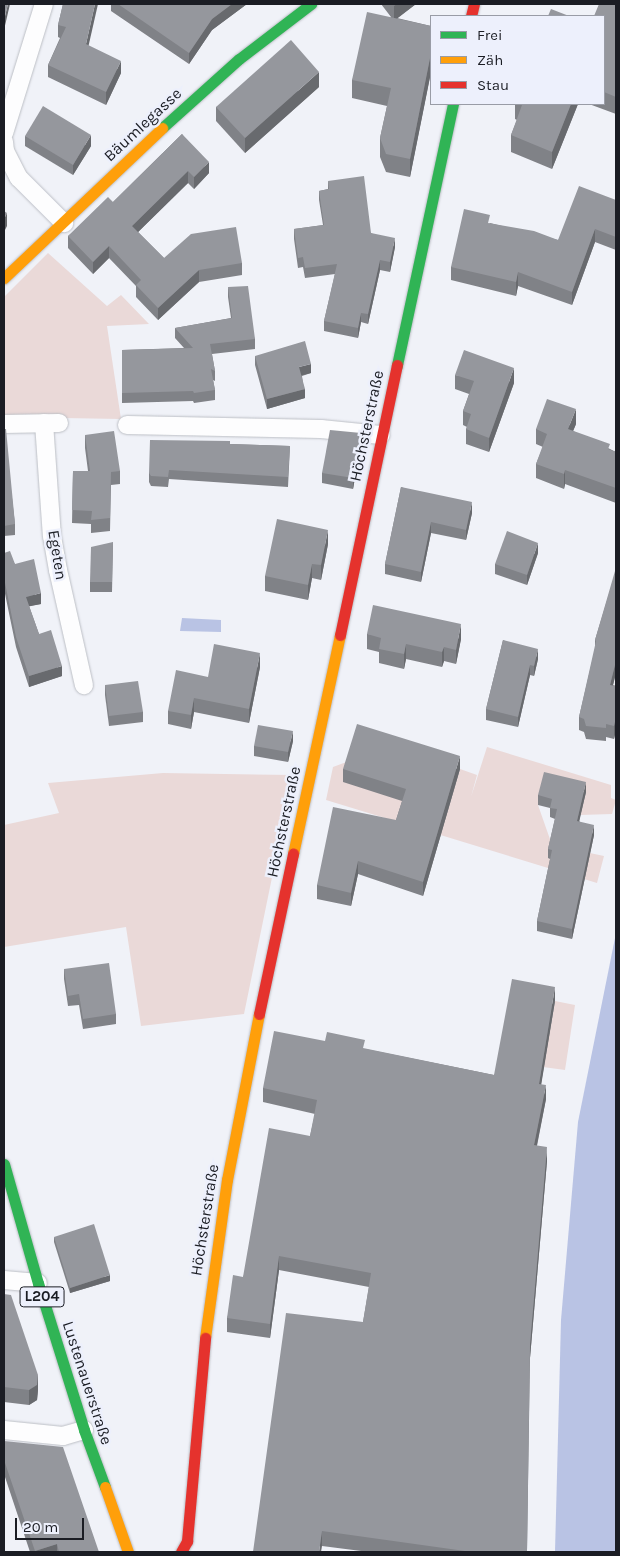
<!DOCTYPE html>
<html>
<head>
<meta charset="utf-8">
<style>
	body { margin:0 }
	#map { position:relative; width:620px; height:1556px; overflow:hidden; background:#f0f2f8; font-family:Karla,sans-serif }
	div>[style] { position:absolute }
	.green>* { inset:0; background:#ead9d8 }
	.water>* { inset:0; background:#b9c3e4 }
	.roads { filter:drop-shadow(0 0 1px #bcbfc5) drop-shadow(0 0 1px #bcbfc5) }
	.street>* { height:18px; margin:-9px; padding:0 9px; transform-origin:9px; border-radius:9px; background:#fdfdfe }
	.fast>* { height:11px; margin:-5.5px; padding:0 5.5px; transform-origin:5.5px; border-radius:5.5px; background:#30b455 }
	.slow>* { height:11px; margin:-5.5px; padding:0 5.5px; transform-origin:5.5px; border-radius:5.5px; background:#ff9f0a }
	.jam>* { height:11px; margin:-5.5px; padding:0 5.5px; transform-origin:5.5px; border-radius:5.5px; background:#e5322d }
	.wall>* { inset:0; background:#808287 }
	.shaded-wall>* { inset:0; background:#686a6e }
	.building>* { inset:0; background:#95979d }
	span { translate:-50% -50%; white-space:nowrap; text-align:center; line-height:1.15; -webkit-text-stroke:5px #edf0fc; paint-order:stroke }
	.shield-label span { padding:1px 4px; background:#edf0fc; border:1px solid; border-radius:4px; -webkit-text-stroke-width:0 }
	.shield-label { font-size:15px; color:#1b1d24; font-weight:700 }
	.street-label { font-size:16px; color:#1b1d24 }
	.frame { position:absolute; inset:0; border:5px solid #1b1d24; pointer-events:none }
	.legend { position:absolute; left:430px; top:15px; width:175px; height:90px; box-sizing:border-box; background:#edf0fc; border:1px solid #999ca6; margin:0; padding:6px 9px; list-style:none; font-size:15px; color:#1b1d24 }
	.legend li { display:flex; align-items:center; gap:10px; height:25px }
	.legend b { width:25px; border:1px solid #999ca6 }
	.scale { position:absolute; left:15px; top:1518px; width:69px; height:22px; box-sizing:border-box; border:2px solid #1b1d24; border-top:0; padding-left:6px; font-size:15px; line-height:18px; white-space:nowrap; color:#1b1d24; -webkit-text-stroke:4px #edf0fc; paint-order:stroke }
</style>
</head>
<body>
<div id="map">
	<div class="green">
		<div style="clip-path:polygon(48px 253px,107px 306px,121px 295px,149px 324px,107px 326px,121px 419px,4px 417px,4px 297px)"></div>
		<div style="clip-path:polygon(487px 747px,611px 785px,611px 798px,616px 800px,612px 814px,580px 815px,586px 792px,538px 805px,552px 845px,604px 856px,597px 883px,326px 800px,333px 767px,349px 761px,446px 814px,460px 769px,477px 775px,471px 797px)"></div>
		<div style="clip-path:polygon(163px 773px,293px 775px,244px 1014px,141px 1026px,126px 927px,4px 947px,4px 825px,59px 813px,48px 783px)"></div>
		<div style="clip-path:polygon(555px 1001px,575px 1005px,565px 1070px,543px 1067px)"></div>
	</div>
	<div class="water">
		<div style="clip-path:polygon(182px 618px,221px 620px,221px 632px,180px 631px)"></div>
		<div style="clip-path:polygon(616px 933px,616px 1552px,555px 1552px,561px 1320px,578px 1122px)"></div>
	</div>
	<div class="roads">
		<div class="street">
			<div style="left:4px;top:133px;width:135px;rotate:-72.8deg"></div>
			<div style="left:4px;top:142px;width:9px;rotate:84deg"></div>
			<div style="left:5px;top:151px;width:30px;rotate:63deg"></div>
			<div style="left:19px;top:178px;width:64px;rotate:45deg"></div>
			<div style="left:44px;top:423px;width:113px;rotate:86deg"></div>
			<div style="left:52px;top:536px;width:35px;rotate:80deg"></div>
			<div style="left:58px;top:570px;width:118px;rotate:77.3deg"></div>
			<div style="left:4px;top:424px;width:55px;rotate:-1deg"></div>
			<div style="left:127px;top:425px;width:194px;rotate:1.2deg"></div>
			<div style="left:321px;top:429px;width:60px;rotate:5.7deg"></div>
			<div style="left:4px;top:1280px;width:34px;rotate:5deg"></div>
			<div style="left:4px;top:1430px;width:59px;rotate:5.8deg"></div>
			<div style="left:63px;top:1436px;width:22px;rotate:-16deg"></div>
		</div>
		<div class="fast">
			<div style="left:162px;top:128px;width:103px;rotate:-41.9deg"></div>
			<div style="left:239px;top:59px;width:91px;rotate:-37.4deg"></div>
			<div style="left:397px;top:365px;width:267px;rotate:-77.9deg"></div>
			<div style="left:4px;top:1164px;width:124px;rotate:74.1deg"></div>
			<div style="left:38px;top:1283px;width:154px;rotate:72.6deg"></div>
			<div style="left:84px;top:1430px;width:61px;rotate:69.8deg"></div>
		</div>
		<div class="slow">
			<div style="left:4px;top:278px;width:218px;rotate:-43.5deg"></div>
			<div style="left:293px;top:854px;width:224px;rotate:-77.9deg"></div>
			<div style="left:205px;top:1338px;width:160px;rotate:-82.1deg"></div>
			<div style="left:227px;top:1180px;width:169px;rotate:-79.1deg"></div>
			<div style="left:105px;top:1487px;width:69px;rotate:70.5deg"></div>
		</div>
		<div class="jam">
			<div style="left:471px;top:16px;width:12px;rotate:-76deg"></div>
			<div style="left:340px;top:635px;width:276px;rotate:-78.1deg"></div>
			<div style="left:259px;top:1014px;width:164px;rotate:-78deg"></div>
			<div style="left:181px;top:1552px;width:13px;rotate:-61deg"></div>
			<div style="left:187px;top:1541px;width:204px;rotate:-84.9deg"></div>
		</div>
	</div>
	<div class="wall">
		<div style="clip-path:polygon(63px 4px,88px 46px,121px 73px,106px 105px,48px 77px,48px 65px,60px 38px,58px 37px,58px 25px)"></div>
		<div style="clip-path:polygon(111px 4px,247px 4px,212px 30px,189px 64px,111px 11px)"></div>
		<div style="clip-path:polygon(381px 4px,416px 4px,397px 18px,431px 26px,431px 72px,410px 177px,386px 172px,380px 157px,380px 138px,387px 106px,352px 98px,352px 80px,391px 17px)"></div>
		<div style="clip-path:polygon(616px 4px,616px 114px,589px 104px,604px 104px,604px 16px)"></div>
		<div style="clip-path:polygon(319px 87px,245px 153px,216px 121px,216px 107px)"></div>
		<div style="clip-path:polygon(515px 104px,578px 104px,552px 169px,511px 152px,511px 135px,517px 120px,515px 119px)"></div>
		<div style="clip-path:polygon(182px 134px,209px 173px,194px 189px,188px 183px,138px 232px,164px 258px,242px 263px,242px 275px,199px 282px,158px 320px,136px 297px,136px 286px,109px 258px,93px 274px,68px 248px,68px 236px,113px 202px)"></div>
		<div style="clip-path:polygon(25px 136px,91px 146px,73px 175px,25px 146px)"></div>
		<div style="clip-path:polygon(328px 181px,371px 233px,395px 247px,390px 272px,380px 270px,368px 324px,361px 322px,358px 338px,324px 331px,324px 321px,335px 274px,305px 278px,303px 267px,298px 268px,294px 239px,294px 229px,323px 225px,319px 200px,319px 191px,328px 189px)"></div>
		<div style="clip-path:polygon(616px 200px,616px 250px,595px 242px,572px 305px,518px 286px,516px 296px,451px 280px,451px 267px,490px 223px,558px 240px)"></div>
		<div style="clip-path:polygon(228px 287px,255px 339px,255px 349px,212px 354px,215px 371px,215px 381px,213px 380px,215px 390px,215px 400px,194px 403px,193px 401px,122px 403px,122px 350px,184px 348px,175px 338px,175px 328px,231px 318px,228px 297px)"></div>
		<div style="clip-path:polygon(255px 356px,311px 373px,302px 376px,305px 398px,267px 409px,255px 365px)"></div>
		<div style="clip-path:polygon(455px 375px,514px 383px,489px 452px,466px 444px,466px 429px,467px 427px,463px 425px,463px 411px,469px 394px,455px 389px)"></div>
		<div style="clip-path:polygon(576px 424px,573px 431px,610px 449px,616px 452px,616px 503px,565px 484px,564px 489px,536px 478px,536px 464px,543px 447px,536px 444px,536px 429px)"></div>
		<div style="clip-path:polygon(4px 429px,15px 524px,15px 535px,4px 536px)"></div>
		<div style="clip-path:polygon(85px 435px,120px 471px,120px 484px,111px 485px,110px 531px,91px 533px,91px 524px,72px 523px,73px 471px,88px 471px,85px 448px)"></div>
		<div style="clip-path:polygon(230px 444px,290px 446px,288px 487px,169px 479px,168px 487px,151px 486px,149px 482px,149px 473px)"></div>
		<div style="clip-path:polygon(361px 444px,353px 489px,322px 483px,322px 473px)"></div>
		<div style="clip-path:polygon(401px 487px,472px 513px,466px 540px,431px 533px,421px 582px,385px 574px,385px 564px)"></div>
		<div style="clip-path:polygon(113px 542px,112px 592px,90px 592px,90px 582px)"></div>
		<div style="clip-path:polygon(328px 544px,321px 580px,312px 578px,308px 600px,265px 591px,265px 576px)"></div>
		<div style="clip-path:polygon(4px 553px,15px 564px,41px 604px,29px 606px,39px 634px,62px 676px,29px 687px,16px 647px,4px 589px)"></div>
		<div style="clip-path:polygon(538px 553px,527px 585px,495px 574px,495px 564px)"></div>
		<div style="clip-path:polygon(616px 571px,616px 673px,613px 685px,616px 686px,616px 730px,614px 739px,606px 737px,606px 741px,586px 739px,584px 732px,579px 730px,579px 717px,595px 649px,595px 640px)"></div>
		<div style="clip-path:polygon(367px 634px,461px 639px,456px 664px,444px 661px,442px 667px,406px 659px,404px 669px,379px 663px,379px 652px,367px 649px)"></div>
		<div style="clip-path:polygon(503px 640px,538px 659px,534px 676px,530px 675px,518px 727px,486px 720px,486px 709px)"></div>
		<div style="clip-path:polygon(260px 667px,249px 723px,194px 712px,191px 729px,168px 724px,168px 711px,208px 677px)"></div>
		<div style="clip-path:polygon(105px 685px,143px 712px,143px 722px,109px 726px,105px 695px)"></div>
		<div style="clip-path:polygon(293px 741px,288px 762px,254px 756px,254px 746px)"></div>
		<div style="clip-path:polygon(343px 769px,460px 769px,423px 896px,358px 874px,351px 906px,317px 899px,317px 885px,396px 820px,402px 801px,343px 782px)"></div>
		<div style="clip-path:polygon(586px 792px,579px 821px,594px 835px,572px 939px,537px 931px,537px 921px,550px 859px,548px 858px,548px 849px,555px 819px,550px 817px,550px 808px,538px 805px,538px 795px)"></div>
		<div style="clip-path:polygon(64px 969px,116px 1014px,116px 1024px,83px 1029px,79px 1005px,68px 1006px,64px 979px)"></div>
		<div style="clip-path:polygon(555px 1001px,541px 1084px,546px 1099px,537px 1146px,547px 1161px,530px 1358px,527px 1552px,369px 1552px,322px 1546px,253px 1552px,363px 1322px,369px 1287px,279px 1270px,270px 1338px,227px 1332px,227px 1318px,243px 1277px,310px 1136px,315px 1114px,263px 1102px,263px 1088px,365px 1049px,494px 1075px)"></div>
		<div style="clip-path:polygon(54px 1237px,110px 1281px,70px 1293px,54px 1242px)"></div>
		<div style="clip-path:polygon(4px 1294px,38px 1390px,37px 1400px,29px 1405px,4px 1402px)"></div>
		<div style="clip-path:polygon(4px 1441px,99px 1552px,30px 1552px,4px 1474px)"></div>
	</div>
	<div class="shaded-wall">
		<div style="clip-path:polygon(8px 4px,10px 4px,4px 30px,4px 20px)"></div>
		<div style="clip-path:polygon(95px 4px,98px 4px,86px 57px,86px 44px)"></div>
		<div style="clip-path:polygon(232px 4px,247px 4px,212px 30px,189px 64px,189px 53px,212px 19px)"></div>
		<div style="clip-path:polygon(397px 4px,416px 4px,394px 21px,394px 6px)"></div>
		<div style="clip-path:polygon(431px 53px,431px 72px,410px 177px,410px 159px)"></div>
		<div style="clip-path:polygon(121px 61px,121px 73px,106px 105px,106px 92px)"></div>
		<div style="clip-path:polygon(319px 72px,319px 87px,245px 153px,245px 138px)"></div>
		<div style="clip-path:polygon(571px 104px,578px 104px,552px 169px,552px 152px)"></div>
		<div style="clip-path:polygon(91px 135px,91px 146px,73px 175px,73px 165px)"></div>
		<div style="clip-path:polygon(209px 162px,209px 173px,194px 189px,194px 177px)"></div>
		<div style="clip-path:polygon(188px 171px,188px 183px,132px 238px,132px 226px)"></div>
		<div style="clip-path:polygon(7px 213px,7px 226px,4px 232px,4px 219px)"></div>
		<div style="clip-path:polygon(595px 229px,595px 242px,572px 305px,572px 292px)"></div>
		<div style="clip-path:polygon(395px 238px,395px 247px,390px 272px,390px 262px)"></div>
		<div style="clip-path:polygon(109px 246px,109px 258px,93px 274px,93px 262px)"></div>
		<div style="clip-path:polygon(380px 260px,380px 270px,368px 324px,368px 314px)"></div>
		<div style="clip-path:polygon(199px 270px,199px 282px,158px 320px,158px 308px)"></div>
		<div style="clip-path:polygon(518px 272px,518px 286px,516px 296px,516px 282px)"></div>
		<div style="clip-path:polygon(361px 313px,361px 322px,358px 338px,358px 328px)"></div>
		<div style="clip-path:polygon(311px 364px,311px 373px,299px 376px,299px 367px)"></div>
		<div style="clip-path:polygon(514px 368px,514px 383px,489px 452px,489px 438px)"></div>
		<div style="clip-path:polygon(305px 389px,305px 398px,267px 409px,267px 399px)"></div>
		<div style="clip-path:polygon(576px 409px,576px 424px,568px 443px,568px 429px)"></div>
		<div style="clip-path:polygon(361px 433px,361px 444px,353px 489px,353px 478px)"></div>
		<div style="clip-path:polygon(565px 470px,565px 484px,564px 489px,564px 474px)"></div>
		<div style="clip-path:polygon(472px 502px,472px 513px,466px 540px,466px 530px)"></div>
		<div style="clip-path:polygon(431px 522px,431px 533px,421px 582px,421px 572px)"></div>
		<div style="clip-path:polygon(328px 530px,328px 544px,321px 580px,321px 565px)"></div>
		<div style="clip-path:polygon(538px 543px,538px 553px,527px 585px,527px 575px)"></div>
		<div style="clip-path:polygon(312px 564px,312px 578px,308px 600px,308px 585px)"></div>
		<div style="clip-path:polygon(41px 593px,41px 604px,26px 607px,26px 597px)"></div>
		<div style="clip-path:polygon(461px 624px,461px 639px,456px 664px,456px 650px)"></div>
		<div style="clip-path:polygon(406px 644px,406px 659px,404px 669px,404px 654px)"></div>
		<div style="clip-path:polygon(444px 647px,444px 661px,442px 667px,442px 652px)"></div>
		<div style="clip-path:polygon(538px 649px,538px 659px,534px 676px,534px 666px)"></div>
		<div style="clip-path:polygon(260px 653px,260px 667px,249px 723px,249px 709px)"></div>
		<div style="clip-path:polygon(616px 661px,616px 673px,610px 697px,610px 685px)"></div>
		<div style="clip-path:polygon(530px 665px,530px 675px,518px 727px,518px 717px)"></div>
		<div style="clip-path:polygon(62px 666px,62px 676px,29px 687px,29px 676px)"></div>
		<div style="clip-path:polygon(194px 698px,194px 712px,191px 729px,191px 715px)"></div>
		<div style="clip-path:polygon(616px 717px,616px 730px,614px 739px,614px 726px)"></div>
		<div style="clip-path:polygon(293px 731px,293px 741px,288px 762px,288px 752px)"></div>
		<div style="clip-path:polygon(460px 756px,460px 769px,423px 896px,423px 882px)"></div>
		<div style="clip-path:polygon(586px 782px,586px 792px,577px 831px,577px 821px)"></div>
		<div style="clip-path:polygon(594px 825px,594px 835px,572px 939px,572px 929px)"></div>
		<div style="clip-path:polygon(358px 861px,358px 874px,351px 906px,351px 893px)"></div>
		<div style="clip-path:polygon(555px 987px,555px 1001px,539px 1098px,539px 1084px)"></div>
		<div style="clip-path:polygon(546px 1085px,546px 1099px,534px 1159px,534px 1145px)"></div>
		<div style="clip-path:polygon(547px 1147px,547px 1161px,530px 1358px,530px 1344px)"></div>
		<div style="clip-path:polygon(279px 1256px,279px 1270px,270px 1338px,270px 1324px)"></div>
		<div style="clip-path:polygon(110px 1275px,110px 1281px,70px 1293px,70px 1288px)"></div>
		<div style="clip-path:polygon(38px 1375px,38px 1390px,37px 1400px,29px 1405px,29px 1390px)"></div>
		<div style="clip-path:polygon(322px 1531px,322px 1546px,321px 1552px,319px 1552px)"></div>
		<div style="clip-path:polygon(57px 1544px,57px 1552px,35px 1552px,35px 1551px)"></div>
	</div>
	<div class="building">
		<div style="clip-path:polygon(4px 4px,8px 4px,4px 20px)"></div>
		<div style="clip-path:polygon(63px 4px,95px 4px,86px 44px,121px 61px,106px 92px,48px 65px,66px 27px,58px 25px)"></div>
		<div style="clip-path:polygon(118px 4px,232px 4px,212px 19px,189px 53px)"></div>
		<div style="clip-path:polygon(599px 4px,616px 4px,616px 97px,604px 92px,604px 16px,594px 16px)"></div>
		<div style="clip-path:polygon(551px 9px,569px 16px,548px 16px)"></div>
		<div style="clip-path:polygon(367px 12px,431px 26px,431px 53px,410px 159px,386px 154px,380px 138px,391px 88px,352px 80px)"></div>
		<div style="clip-path:polygon(291px 40px,319px 72px,245px 138px,216px 107px)"></div>
		<div style="clip-path:polygon(519px 104px,571px 104px,552px 152px,511px 135px,522px 105px)"></div>
		<div style="clip-path:polygon(43px 106px,91px 135px,73px 165px,25px 136px)"></div>
		<div style="clip-path:polygon(182px 134px,209px 162px,194px 177px,188px 171px,132px 226px,164px 258px,191px 234px,236px 227px,242px 263px,199px 270px,158px 308px,136px 285px,141px 280px,109px 246px,93px 262px,68px 236px,108px 197px,113px 202px)"></div>
		<div style="clip-path:polygon(364px 176px,371px 233px,395px 238px,390px 262px,380px 260px,368px 314px,361px 313px,358px 328px,324px 321px,337px 264px,305px 268px,303px 257px,298px 258px,294px 229px,324px 225px,319px 191px,329px 189px,328px 181px)"></div>
		<div style="clip-path:polygon(579px 186px,616px 200px,616px 237px,595px 229px,572px 292px,518px 272px,516px 282px,451px 267px,464px 209px,490px 215px,488px 223px,534px 231px,558px 240px)"></div>
		<div style="clip-path:polygon(4px 211px,7px 213px,4px 219px)"></div>
		<div style="clip-path:polygon(248px 286px,255px 339px,210px 344px,215px 371px,211px 369px,215px 390px,194px 393px,193px 391px,122px 393px,122px 350px,193px 348px,175px 328px,232px 318px,228px 287px)"></div>
		<div style="clip-path:polygon(305px 341px,311px 364px,299px 367px,305px 389px,267px 399px,255px 356px)"></div>
		<div style="clip-path:polygon(464px 350px,514px 368px,489px 438px,466px 429px,471px 414px,463px 411px,474px 381px,455px 375px)"></div>
		<div style="clip-path:polygon(547px 399px,576px 409px,568px 429px,610px 444px,608px 449px,616px 452px,616px 488px,565px 470px,564px 474px,536px 464px,547px 434px,536px 429px)"></div>
		<div style="clip-path:polygon(4px 429px,6px 429px,15px 524px,4px 526px)"></div>
		<div style="clip-path:polygon(330px 430px,361px 433px,353px 478px,322px 473px)"></div>
		<div style="clip-path:polygon(114px 431px,120px 471px,111px 472px,110px 518px,91px 520px,92px 511px,72px 510px,73px 471px,90px 471px,85px 435px)"></div>
		<div style="clip-path:polygon(150px 440px,230px 441px,230px 444px,290px 446px,288px 477px,169px 470px,168px 477px,151px 476px,149px 473px)"></div>
		<div style="clip-path:polygon(401px 487px,472px 502px,466px 530px,431px 522px,421px 572px,385px 564px)"></div>
		<div style="clip-path:polygon(277px 519px,328px 530px,321px 565px,312px 564px,308px 585px,265px 576px)"></div>
		<div style="clip-path:polygon(507px 531px,538px 543px,527px 575px,495px 564px)"></div>
		<div style="clip-path:polygon(113px 542px,112px 582px,90px 582px,91px 547px)"></div>
		<div style="clip-path:polygon(10px 551px,15px 564px,34px 559px,41px 593px,26px 597px,39px 634px,51px 630px,62px 666px,29px 676px,16px 637px,4px 578px,4px 553px)"></div>
		<div style="clip-path:polygon(615px 571px,616px 571px,616px 661px,610px 685px,616px 686px,616px 717px,614px 726px,606px 724px,606px 728px,586px 726px,584px 719px,579px 717px,596px 641px,595px 640px)"></div>
		<div style="clip-path:polygon(373px 605px,461px 624px,456px 650px,444px 647px,442px 652px,406px 644px,404px 654px,379px 649px,381px 638px,367px 634px)"></div>
		<div style="clip-path:polygon(503px 640px,538px 649px,534px 666px,530px 665px,518px 717px,486px 709px)"></div>
		<div style="clip-path:polygon(214px 644px,260px 653px,249px 709px,194px 698px,191px 715px,168px 711px,176px 670px,208px 677px)"></div>
		<div style="clip-path:polygon(138px 681px,143px 712px,109px 716px,105px 685px)"></div>
		<div style="clip-path:polygon(357px 724px,460px 756px,423px 882px,358px 861px,351px 893px,317px 885px,333px 807px,396px 820px,406px 789px,343px 769px)"></div>
		<div style="clip-path:polygon(258px 725px,293px 731px,288px 752px,254px 746px)"></div>
		<div style="clip-path:polygon(544px 772px,586px 782px,577px 821px,594px 825px,572px 929px,537px 921px,552px 850px,548px 849px,557px 809px,550px 808px,552px 799px,538px 795px)"></div>
		<div style="clip-path:polygon(109px 963px,116px 1014px,83px 1019px,79px 994px,68px 996px,64px 969px)"></div>
		<div style="clip-path:polygon(512px 979px,555px 987px,539px 1084px,546px 1085px,534px 1145px,547px 1147px,530px 1344px,527px 1552px,472px 1552px,322px 1531px,319px 1552px,253px 1552px,286px 1313px,363px 1322px,371px 1273px,279px 1256px,270px 1324px,227px 1318px,233px 1275px,243px 1277px,269px 1128px,310px 1136px,317px 1100px,263px 1088px,274px 1031px,325px 1041px,327px 1032px,365px 1040px,363px 1048px,494px 1075px)"></div>
		<div style="clip-path:polygon(94px 1224px,110px 1275px,70px 1288px,54px 1237px)"></div>
		<div style="clip-path:polygon(4px 1294px,11px 1295px,38px 1375px,37px 1385px,29px 1390px,4px 1387px)"></div>
		<div style="clip-path:polygon(4px 1441px,63px 1447px,99px 1552px,59px 1552px,57px 1544px,35px 1551px,4px 1460px)"></div>
	</div>
	<div class="shield-label">
		<span style="left:42px;top:1297px">L204</span>
	</div>
	<div class="street-label">
		<span style="left:143px;top:125px;rotate:-43deg">Bäumlegasse</span>
		<span style="left:367px;top:426px;rotate:-78deg">Höchsterstraße</span>
		<span style="left:57px;top:555px;rotate:81deg">Egeten</span>
		<span style="left:284px;top:822px;rotate:-78deg">Höchsterstraße</span>
		<span style="left:205px;top:1220px;rotate:-81deg">Höchsterstraße</span>
		<span style="left:87px;top:1383px;rotate:72deg">Lustenauerstraße</span>
	</div>
	<div class="frame"></div>
	<ul class="legend">
	<li><b style="height:6px;background:#30b455"></b>Frei</li>
	<li><b style="height:6px;background:#ff9f0a"></b>Zäh</li>
	<li><b style="height:6px;background:#e5322d"></b>Stau</li>
	</ul>
	<div class="scale">20 m</div>
</div>
</body>
</html>
